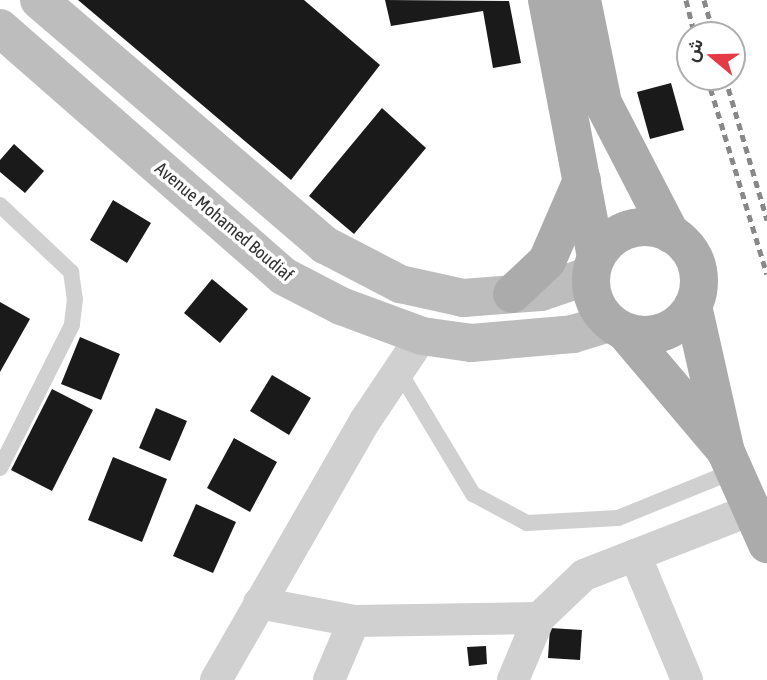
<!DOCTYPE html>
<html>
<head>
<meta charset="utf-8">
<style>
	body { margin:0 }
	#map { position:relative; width:767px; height:680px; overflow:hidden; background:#fff; font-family:"Asap Condensed",Vazirmatn,sans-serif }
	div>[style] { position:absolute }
	.building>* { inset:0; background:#1a1a1a }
	.lane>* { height:16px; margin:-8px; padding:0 8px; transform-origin:8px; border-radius:8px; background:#d0d0d0 }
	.street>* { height:32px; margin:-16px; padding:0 16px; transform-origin:16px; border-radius:16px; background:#d0d0d0 }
	.secondary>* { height:38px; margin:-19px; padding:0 19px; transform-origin:19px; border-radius:19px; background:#bdbdbd }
	.primary>* { height:38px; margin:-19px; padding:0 19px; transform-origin:19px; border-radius:19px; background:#ababab }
	.primary>.ring { margin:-19px; padding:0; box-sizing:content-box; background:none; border:38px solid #ababab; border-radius:50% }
	.rail>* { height:5px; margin-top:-2.5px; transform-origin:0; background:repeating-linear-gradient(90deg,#888 0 7px,transparent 0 12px) }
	span { translate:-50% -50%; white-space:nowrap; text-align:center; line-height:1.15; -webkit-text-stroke:7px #fff; paint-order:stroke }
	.street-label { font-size:18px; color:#333 }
	.north { position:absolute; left:676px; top:21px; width:70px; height:70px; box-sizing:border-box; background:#fff; border:2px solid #adadad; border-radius:50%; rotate:289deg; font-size:19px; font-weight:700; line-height:28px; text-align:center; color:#333 }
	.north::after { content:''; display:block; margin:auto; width:24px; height:32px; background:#e63946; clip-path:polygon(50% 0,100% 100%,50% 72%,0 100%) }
</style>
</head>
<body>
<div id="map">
	<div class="building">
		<div style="clip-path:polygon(78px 0,304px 0,380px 65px,291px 180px)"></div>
		<div style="clip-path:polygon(385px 0,509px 1px,521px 63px,493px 68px,483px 11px,391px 26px)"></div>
		<div style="clip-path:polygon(671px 83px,684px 130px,650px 139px,637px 92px)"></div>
		<div style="clip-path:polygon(382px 108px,426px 148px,354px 234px,309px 196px)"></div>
		<div style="clip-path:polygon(14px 144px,44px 171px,25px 193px,0 172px,0 160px)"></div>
		<div style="clip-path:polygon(113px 200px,151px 223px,127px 263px,90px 240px)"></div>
		<div style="clip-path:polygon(212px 279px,248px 309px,220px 343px,184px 313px)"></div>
		<div style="clip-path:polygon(0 302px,30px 319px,0 372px)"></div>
		<div style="clip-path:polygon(80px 337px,120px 354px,101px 400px,61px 384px)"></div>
		<div style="clip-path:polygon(272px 375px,311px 398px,289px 435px,250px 411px)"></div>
		<div style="clip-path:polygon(52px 389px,93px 410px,52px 491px,11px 470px)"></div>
		<div style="clip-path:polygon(156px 408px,187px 421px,170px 461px,139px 448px)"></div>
		<div style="clip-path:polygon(234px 438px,277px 462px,250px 512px,207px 488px)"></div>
		<div style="clip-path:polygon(113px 457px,167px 479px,142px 542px,88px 520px)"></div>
		<div style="clip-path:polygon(196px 504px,236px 522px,213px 573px,173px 556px)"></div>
		<div style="clip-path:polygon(550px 628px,582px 630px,580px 660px,548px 658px)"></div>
		<div style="clip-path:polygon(486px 646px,487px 664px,469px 666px,467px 647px)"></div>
	</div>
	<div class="lane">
		<div style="left:0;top:205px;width:98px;rotate:43.3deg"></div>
		<div style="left:71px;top:272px;width:27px;rotate:82deg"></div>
		<div style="left:75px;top:299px;width:26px;rotate:97deg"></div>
		<div style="left:72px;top:325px;width:160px;rotate:116.7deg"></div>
		<div style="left:399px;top:371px;width:144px;rotate:59deg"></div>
		<div style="left:473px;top:494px;width:61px;rotate:28.2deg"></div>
		<div style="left:527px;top:523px;width:91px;rotate:-3.1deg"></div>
		<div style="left:618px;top:518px;width:125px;rotate:-22.1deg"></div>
	</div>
	<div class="street">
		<div style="left:635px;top:555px;width:135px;rotate:67.4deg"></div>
		<div style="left:259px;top:603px;width:97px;rotate:10.7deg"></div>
		<div style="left:354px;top:621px;width:185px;rotate:-0.9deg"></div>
		<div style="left:216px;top:680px;width:299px;rotate:-60.1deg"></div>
		<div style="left:365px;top:421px;width:102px;rotate:-56.2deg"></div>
		<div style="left:329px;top:680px;width:64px;rotate:-67deg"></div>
		<div style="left:513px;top:680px;width:67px;rotate:-67.2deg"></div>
		<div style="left:539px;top:618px;width:62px;rotate:-43.7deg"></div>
		<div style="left:584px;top:575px;width:181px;rotate:-21.3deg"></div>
	</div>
	<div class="secondary">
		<div style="left:39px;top:0;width:377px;rotate:40.6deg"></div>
		<div style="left:325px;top:245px;width:85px;rotate:27.5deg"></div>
		<div style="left:400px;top:284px;width:65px;rotate:12.5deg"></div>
		<div style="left:463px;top:298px;width:78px;rotate:-4.4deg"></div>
		<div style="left:541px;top:292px;width:53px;rotate:-18.8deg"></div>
		<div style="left:0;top:28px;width:376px;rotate:41.2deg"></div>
		<div style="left:283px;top:276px;width:65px;rotate:27.3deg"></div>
		<div style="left:341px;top:306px;width:86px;rotate:20.3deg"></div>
		<div style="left:422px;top:336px;width:49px;rotate:8.1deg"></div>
		<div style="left:471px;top:343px;width:102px;rotate:-5deg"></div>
		<div style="left:573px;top:334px;width:39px;rotate:-17deg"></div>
	</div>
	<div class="primary">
		<div style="left:547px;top:0;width:262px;rotate:79.2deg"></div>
		<div style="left:582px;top:0;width:105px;rotate:78.5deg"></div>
		<div style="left:603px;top:103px;width:148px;rotate:62.6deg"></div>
		<div class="ring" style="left:591px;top:227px;width:70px;height:70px"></div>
		<div style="left:512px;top:294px;width:48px;rotate:-43.3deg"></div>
		<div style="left:547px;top:261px;width:88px;rotate:-66.6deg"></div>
		<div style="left:693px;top:306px;width:150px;rotate:77.3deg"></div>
		<div style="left:726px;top:452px;width:101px;rotate:66deg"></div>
		<div style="left:625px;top:332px;width:152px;rotate:49.8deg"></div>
	</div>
	<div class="rail">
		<div style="left:686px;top:0;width:36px;rotate:76deg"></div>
		<div style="left:704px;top:0;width:36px;rotate:74deg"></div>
		<div style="left:707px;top:77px;width:206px;rotate:73.1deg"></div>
		<div style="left:725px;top:77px;width:149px;rotate:73.6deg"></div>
	</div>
	<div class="street-label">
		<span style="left:224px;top:222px;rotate:40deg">Avenue Mohamed Boudiaf</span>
	</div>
	<div class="north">ش</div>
</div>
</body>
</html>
